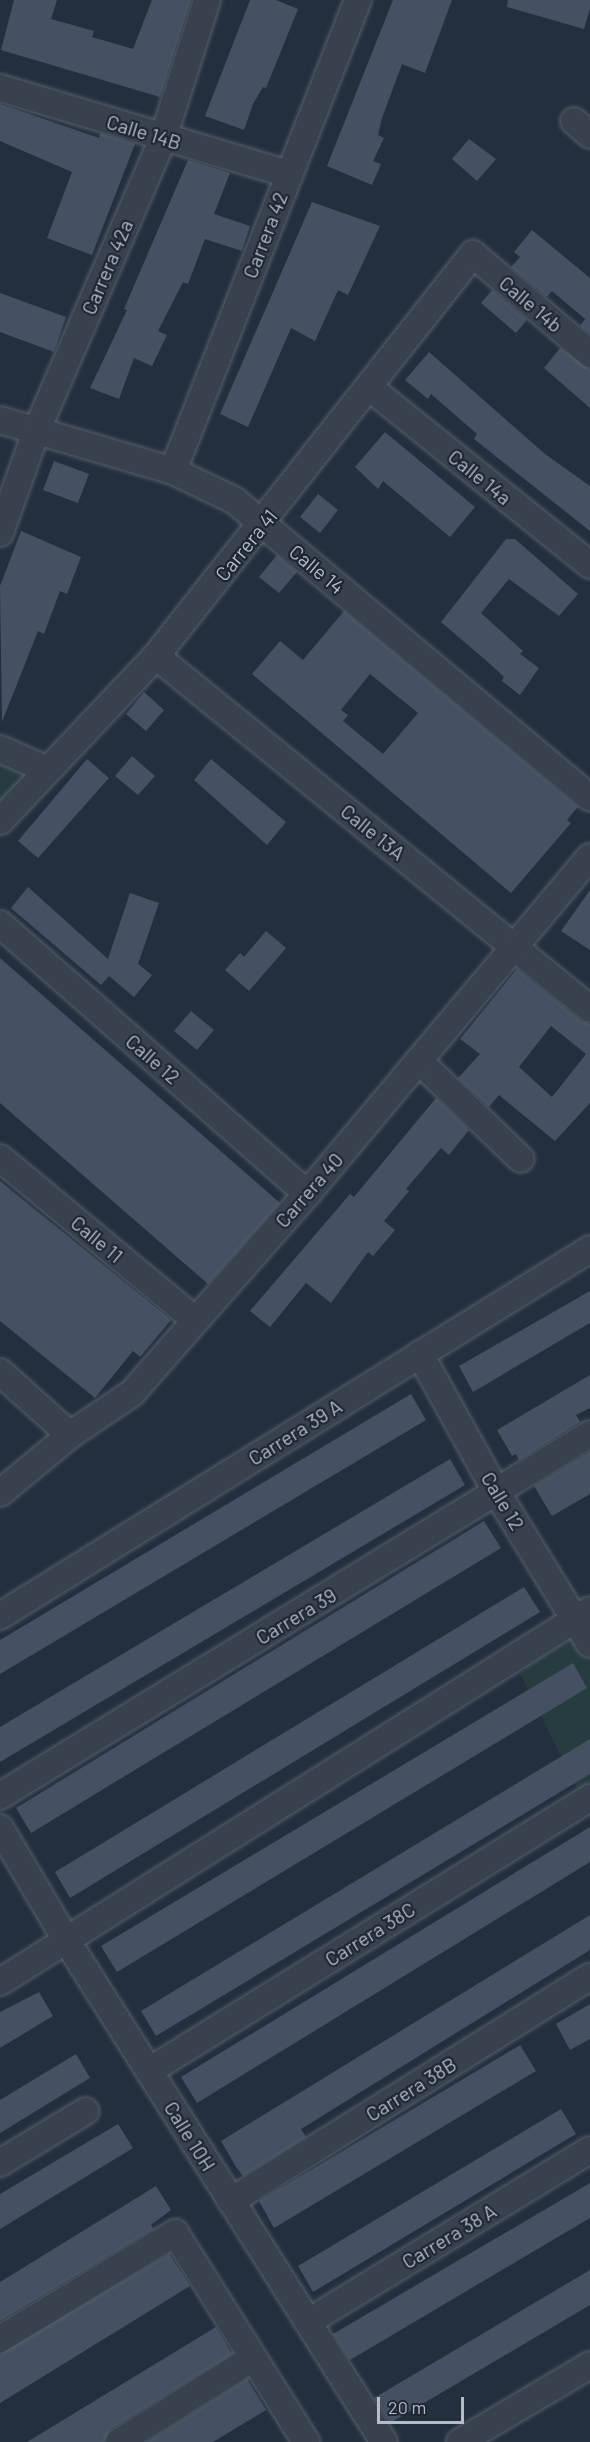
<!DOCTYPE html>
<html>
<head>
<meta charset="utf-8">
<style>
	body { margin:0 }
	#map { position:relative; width:590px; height:2442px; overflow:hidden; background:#242f3e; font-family:Barlow,sans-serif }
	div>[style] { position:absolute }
	.green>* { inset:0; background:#263c3f }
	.building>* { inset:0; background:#455162 }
	.roads { filter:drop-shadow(0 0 2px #565f6c) drop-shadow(0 0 2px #565f6c) }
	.street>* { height:26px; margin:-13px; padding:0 13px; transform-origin:13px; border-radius:13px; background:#38414e }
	span { translate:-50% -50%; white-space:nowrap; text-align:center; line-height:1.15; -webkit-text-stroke:4.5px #1d2633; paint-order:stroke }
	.street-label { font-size:20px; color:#b4bcc9 }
	.scale { position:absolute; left:377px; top:2397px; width:87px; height:27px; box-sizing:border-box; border:3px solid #b4bcc9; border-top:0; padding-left:8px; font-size:18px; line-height:21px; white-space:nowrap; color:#b4bcc9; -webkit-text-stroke:4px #1d2633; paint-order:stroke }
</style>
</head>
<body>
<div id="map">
	<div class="green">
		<div style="clip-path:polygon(0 754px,38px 770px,0 812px)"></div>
		<div style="clip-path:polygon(590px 1618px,590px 1814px,520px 1673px)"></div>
	</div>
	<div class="building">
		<div style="clip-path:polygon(14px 0,57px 0,51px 19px,94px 31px,92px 37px,133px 49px,152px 0,191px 0,160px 97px,1px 50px)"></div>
		<div style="clip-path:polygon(250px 0,276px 0,298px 9px,266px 88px,263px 87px,253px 104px,244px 130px,205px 116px)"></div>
		<div style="clip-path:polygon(393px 0,452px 0,425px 73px,402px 64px,382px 118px,378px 135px,384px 138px,373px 161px,381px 164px,372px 185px,327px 166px)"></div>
		<div style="clip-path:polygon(508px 0,590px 0,590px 8px,584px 29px,507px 7px)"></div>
		<div style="clip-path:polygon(0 104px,99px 138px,100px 133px,135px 144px,92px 255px,47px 238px,72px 172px,0 141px)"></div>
		<div style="clip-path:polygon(469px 139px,496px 159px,477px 181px,452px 159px)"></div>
		<div style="clip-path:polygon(188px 160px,230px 173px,214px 214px,250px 226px,242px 251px,205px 239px,188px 284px,183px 282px,158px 331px,167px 335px,152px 366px,134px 358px,119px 399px,90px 388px,127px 310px,124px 309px)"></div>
		<div style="clip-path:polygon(312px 202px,380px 226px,348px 295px,338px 290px,315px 341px,291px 328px,248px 427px,220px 414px)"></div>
		<div style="clip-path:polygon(532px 230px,590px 278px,590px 334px,580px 326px,585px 319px,552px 291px,547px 297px,511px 267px,520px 257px,514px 252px)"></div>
		<div style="clip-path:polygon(492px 290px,527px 320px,516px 333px,481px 303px)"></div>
		<div style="clip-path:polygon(0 293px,66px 317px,54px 352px,0 332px)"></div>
		<div style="clip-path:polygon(560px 348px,590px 369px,590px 408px,544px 368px)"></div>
		<div style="clip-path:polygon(429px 352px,545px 454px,590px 486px,590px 531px,474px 439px,477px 434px,431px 394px,428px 399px,405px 380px)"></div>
		<div style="clip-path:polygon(385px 432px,475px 507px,450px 537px,383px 481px,378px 489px,355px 467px)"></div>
		<div style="clip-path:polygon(54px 461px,89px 474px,78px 503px,43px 490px)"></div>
		<div style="clip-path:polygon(318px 494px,338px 510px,320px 533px,300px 517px)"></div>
		<div style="clip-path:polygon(21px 531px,81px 557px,67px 594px,60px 591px,44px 634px,38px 631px,2px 722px,0 586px)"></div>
		<div style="clip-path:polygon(506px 539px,515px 539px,578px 594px,559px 616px,509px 579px,481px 613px,523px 651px,520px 654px,539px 668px,520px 695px,502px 681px,504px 677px,489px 663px,441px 622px)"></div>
		<div style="clip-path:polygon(277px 555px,297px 572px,279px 593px,259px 577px)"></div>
		<div style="clip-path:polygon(evenodd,344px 611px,578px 807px,567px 820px,571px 823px,511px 893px,252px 674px,280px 641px,303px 660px,344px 611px,370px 674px,418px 713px,383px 754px,343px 721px,348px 715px,341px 710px,370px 674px)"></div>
		<div style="clip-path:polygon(144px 692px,164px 710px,146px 731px,126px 714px)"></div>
		<div style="clip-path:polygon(132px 756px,155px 776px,138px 795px,115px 776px)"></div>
		<div style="clip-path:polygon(87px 759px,109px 778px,38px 858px,18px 841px)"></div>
		<div style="clip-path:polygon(211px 759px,286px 822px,267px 845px,194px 780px)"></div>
		<div style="clip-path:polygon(28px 887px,108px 959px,130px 893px,159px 903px,138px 964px,152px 975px,134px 997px,109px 976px,101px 985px,11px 908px)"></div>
		<div style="clip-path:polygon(590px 890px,590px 950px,561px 931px)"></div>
		<div style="clip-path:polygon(266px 931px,286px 948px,249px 991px,225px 970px,240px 953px,244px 957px)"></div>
		<div style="clip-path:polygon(0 958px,280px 1203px,208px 1284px,0 1103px)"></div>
		<div style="clip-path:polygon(evenodd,517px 969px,581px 1021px,590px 1024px,590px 1103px,555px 1141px,499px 1095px,489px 1107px,458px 1078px,480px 1054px,460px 1039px,517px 969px,551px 1026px,586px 1054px,552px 1097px,519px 1067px,551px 1026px)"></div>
		<div style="clip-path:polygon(191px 1011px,214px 1030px,197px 1050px,174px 1031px)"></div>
		<div style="clip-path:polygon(436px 1098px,469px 1130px,449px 1155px,441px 1148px,406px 1189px,409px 1191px,384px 1221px,395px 1230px,373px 1256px,368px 1252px,331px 1303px,306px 1283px,270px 1327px,250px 1311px,350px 1194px,354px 1197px)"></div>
		<div style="clip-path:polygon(0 1181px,171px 1320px,140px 1357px,133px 1351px,95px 1398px,0 1321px)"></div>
		<div style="clip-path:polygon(590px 1291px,590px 1323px,473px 1392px,459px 1366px)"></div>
		<div style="clip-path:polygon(590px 1375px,590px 1408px,576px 1415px,580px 1422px,519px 1460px,516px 1454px,512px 1456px,497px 1430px)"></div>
		<div style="clip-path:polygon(411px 1394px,426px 1420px,0 1674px,0 1640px)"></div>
		<div style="clip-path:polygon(590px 1452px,590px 1494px,552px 1516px,534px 1486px)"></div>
		<div style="clip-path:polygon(450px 1459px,465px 1485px,0 1762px,0 1727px)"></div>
		<div style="clip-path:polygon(484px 1521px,501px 1548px,31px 1833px,16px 1808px)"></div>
		<div style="clip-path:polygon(524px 1587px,540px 1612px,70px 1898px,55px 1872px)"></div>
		<div style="clip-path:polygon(573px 1663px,587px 1688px,117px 1972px,101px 1946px)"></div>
		<div style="clip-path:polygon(590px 1739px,590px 1774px,156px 2036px,141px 2011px)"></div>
		<div style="clip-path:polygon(590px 1827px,590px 1862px,197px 2103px,181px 2077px)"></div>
		<div style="clip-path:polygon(590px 1915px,590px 1950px,301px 2129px,306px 2137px,243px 2176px,236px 2167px,221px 2141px)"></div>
		<div style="clip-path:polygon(39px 1992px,53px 2016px,0 2048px,0 2012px)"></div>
		<div style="clip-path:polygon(590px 2004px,590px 2039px,570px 2050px,556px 2024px)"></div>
		<div style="clip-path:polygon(520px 2045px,536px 2071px,274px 2228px,259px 2201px)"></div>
		<div style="clip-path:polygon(76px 2054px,90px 2078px,0 2133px,0 2100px)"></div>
		<div style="clip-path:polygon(561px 2109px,576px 2134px,313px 2292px,298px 2266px)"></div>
		<div style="clip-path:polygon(118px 2124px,133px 2148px,0 2229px,0 2194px)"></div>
		<div style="clip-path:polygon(590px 2183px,590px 2218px,350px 2360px,333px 2334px)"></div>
		<div style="clip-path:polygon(156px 2186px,171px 2210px,151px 2225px,153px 2229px,0 2321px,0 2282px)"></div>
		<div style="clip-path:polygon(169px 2254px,190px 2286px,0 2403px,0 2354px)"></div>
		<div style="clip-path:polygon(590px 2270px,590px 2305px,390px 2423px,374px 2398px)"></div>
		<div style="clip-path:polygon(216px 2327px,232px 2354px,111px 2429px,104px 2442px,27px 2442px)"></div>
		<div style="clip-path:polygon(247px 2379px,266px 2410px,213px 2442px,147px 2442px)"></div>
	</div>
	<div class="roads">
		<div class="street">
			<div style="left:0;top:88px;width:302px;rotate:16.6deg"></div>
			<div style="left:574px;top:121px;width:21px;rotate:41deg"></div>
			<div style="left:370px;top:388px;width:282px;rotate:38.8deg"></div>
			<div style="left:0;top:420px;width:180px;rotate:16.4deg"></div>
			<div style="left:173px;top:471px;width:68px;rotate:25.4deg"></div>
			<div style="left:234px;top:500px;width:464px;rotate:39.9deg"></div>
			<div style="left:173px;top:471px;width:506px;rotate:-68.56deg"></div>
			<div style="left:0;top:533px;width:107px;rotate:-70.4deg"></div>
			<div style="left:36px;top:432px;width:320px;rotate:-66.6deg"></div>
			<div style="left:163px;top:138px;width:145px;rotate:-72.3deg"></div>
			<div style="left:156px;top:656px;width:559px;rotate:39.12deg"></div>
			<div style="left:0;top:749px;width:52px;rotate:23.6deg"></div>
			<div style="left:0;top:821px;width:227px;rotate:-46.6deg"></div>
			<div style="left:156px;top:656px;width:512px;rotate:-51.74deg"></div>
			<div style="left:473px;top:254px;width:154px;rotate:40.5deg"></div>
			<div style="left:0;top:924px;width:409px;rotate:41.3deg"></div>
			<div style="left:419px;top:1061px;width:141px;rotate:43.9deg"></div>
			<div style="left:0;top:1158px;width:252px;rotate:39.7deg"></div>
			<div style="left:420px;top:1354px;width:159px;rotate:61deg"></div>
			<div style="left:497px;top:1493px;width:177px;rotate:58.4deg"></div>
			<div style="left:0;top:1372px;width:94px;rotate:42deg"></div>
			<div style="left:0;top:1493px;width:91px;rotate:-39.6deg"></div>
			<div style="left:70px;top:1435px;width:75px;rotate:-34.1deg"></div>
			<div style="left:132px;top:1393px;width:265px;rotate:-48.7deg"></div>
			<div style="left:307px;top:1194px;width:440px;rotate:-50deg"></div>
			<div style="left:0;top:1616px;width:695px;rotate:-31.88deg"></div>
			<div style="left:0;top:1796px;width:692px;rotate:-31.53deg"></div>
			<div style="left:0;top:1828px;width:128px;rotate:59.4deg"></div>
			<div style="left:65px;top:1938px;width:596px;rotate:57.67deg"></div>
			<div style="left:0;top:1982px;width:697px;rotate:-32.23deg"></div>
			<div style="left:149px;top:2071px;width:519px;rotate:-31.76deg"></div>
			<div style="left:0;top:2163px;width:100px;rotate:-31.2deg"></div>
			<div style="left:231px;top:2201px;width:423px;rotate:-32deg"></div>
			<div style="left:308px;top:2322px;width:330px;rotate:-31.4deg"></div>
			<div style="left:0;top:2339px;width:205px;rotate:-31.2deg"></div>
			<div style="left:175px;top:2233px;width:247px;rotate:57.9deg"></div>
			<div style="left:119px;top:2442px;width:158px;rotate:-32.1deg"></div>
			<div style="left:460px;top:2442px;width:151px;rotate:-30.6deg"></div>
		</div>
	</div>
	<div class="street-label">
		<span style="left:144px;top:132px;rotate:17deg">Calle 14B</span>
		<span style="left:265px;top:235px;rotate:-69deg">Carrera 42</span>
		<span style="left:107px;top:267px;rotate:-67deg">Carrera 42a</span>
		<span style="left:531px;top:304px;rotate:40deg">Calle 14b</span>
		<span style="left:480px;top:477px;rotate:39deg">Calle 14a</span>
		<span style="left:246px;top:545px;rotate:-51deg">Carrera 41</span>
		<span style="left:317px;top:569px;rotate:40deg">Calle 14</span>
		<span style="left:373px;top:832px;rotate:39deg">Calle 13A</span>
		<span style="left:153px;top:1059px;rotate:41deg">Calle 12</span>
		<span style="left:309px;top:1190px;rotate:-49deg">Carrera 40</span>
		<span style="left:97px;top:1239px;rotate:40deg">Calle 11</span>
		<span style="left:295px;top:1432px;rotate:-32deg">Carrera 39 A</span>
		<span style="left:503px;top:1501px;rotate:59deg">Calle 12</span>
		<span style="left:296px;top:1616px;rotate:-31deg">Carrera 39</span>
		<span style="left:370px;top:1934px;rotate:-32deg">Carrera 38C</span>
		<span style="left:411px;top:2089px;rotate:-32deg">Carrera 38B</span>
		<span style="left:190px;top:2136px;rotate:58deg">Calle 10H</span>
		<span style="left:449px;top:2236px;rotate:-31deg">Carrera 38 A</span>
	</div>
	<div class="scale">20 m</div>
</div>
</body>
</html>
